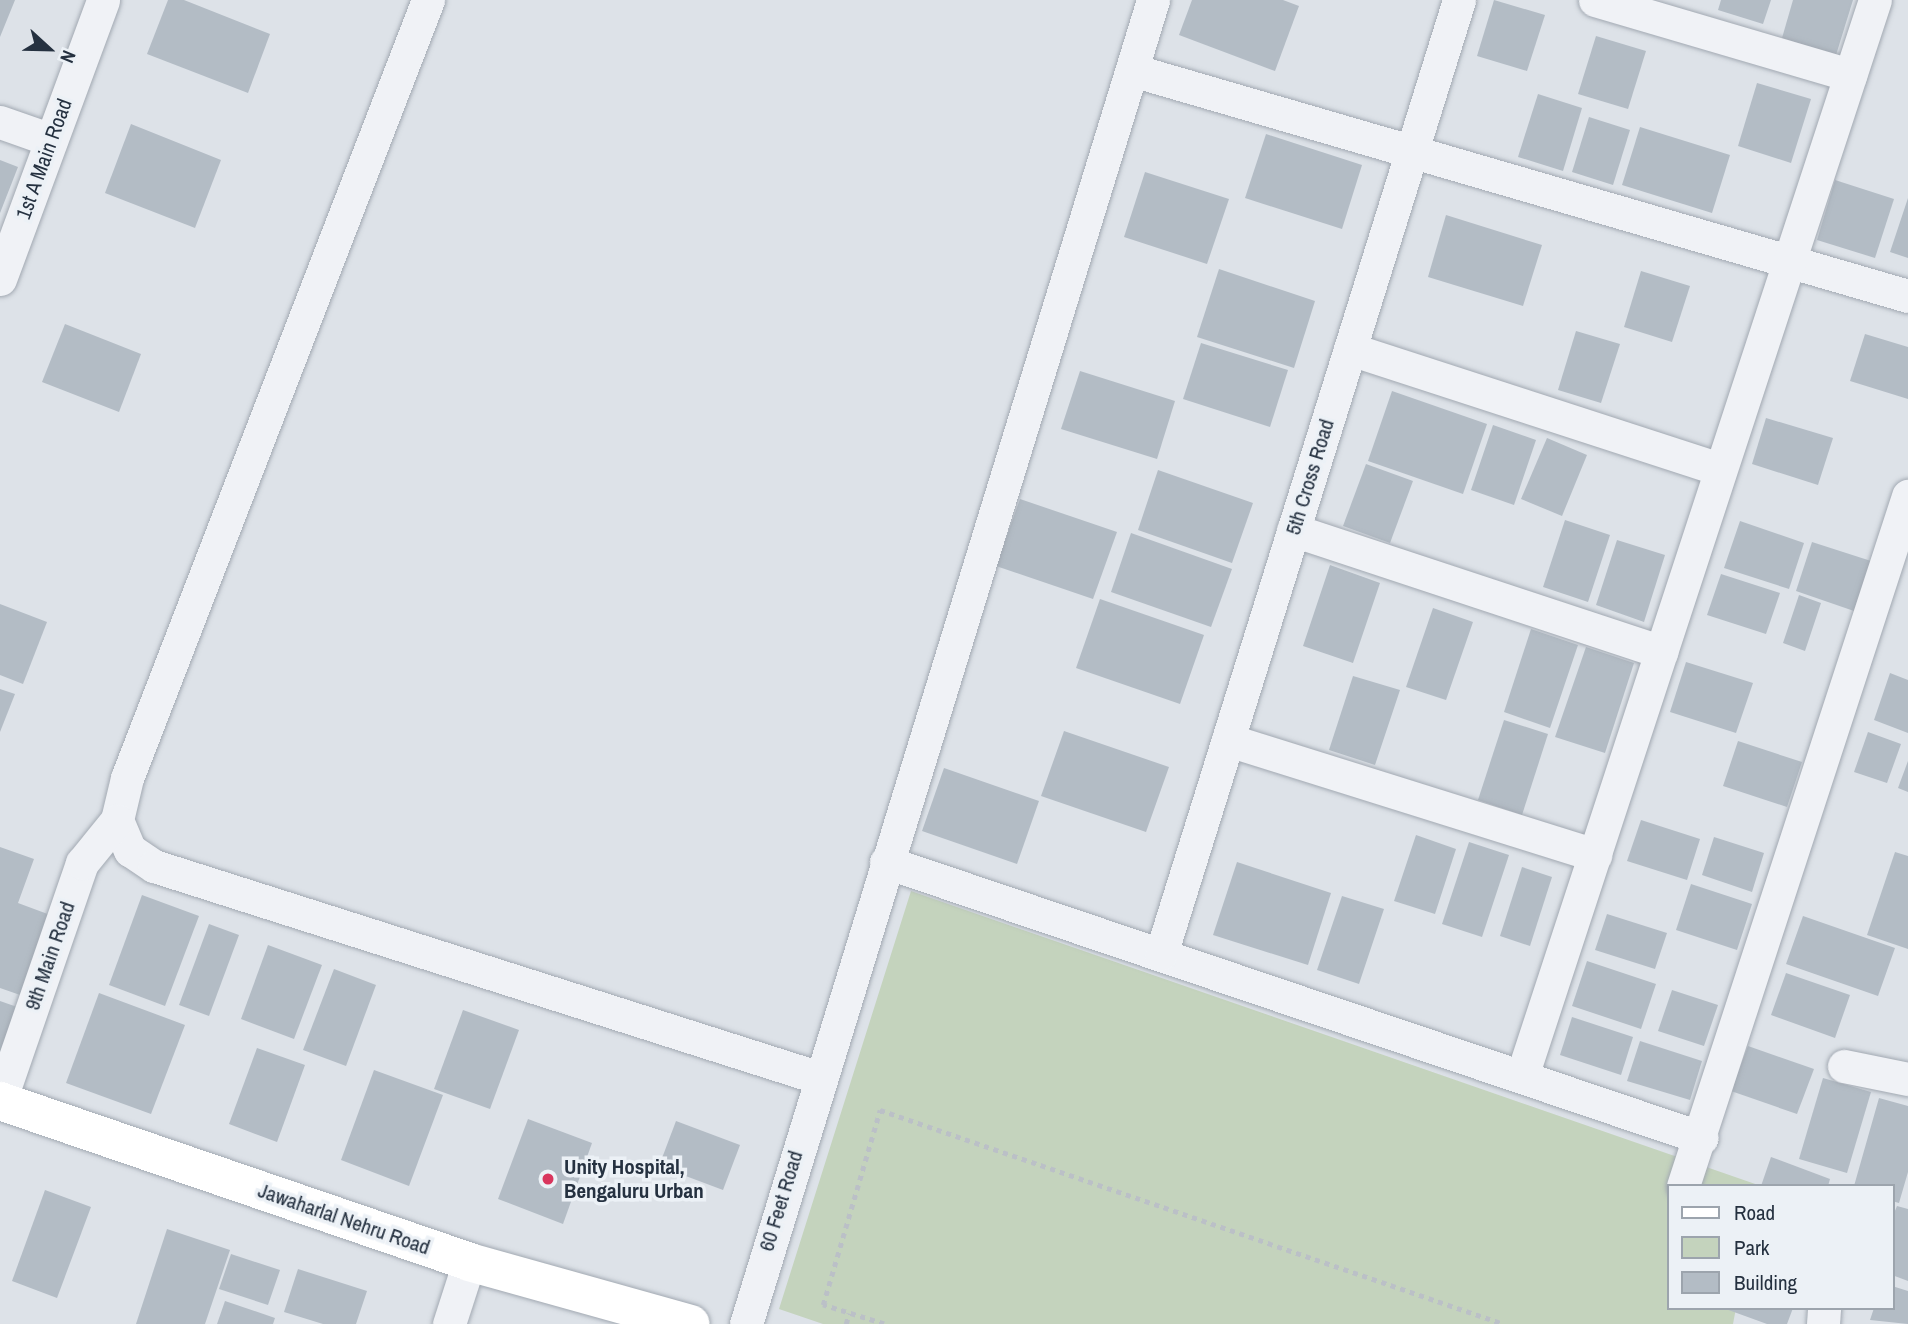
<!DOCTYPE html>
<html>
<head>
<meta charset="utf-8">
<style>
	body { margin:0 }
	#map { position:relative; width:1908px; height:1324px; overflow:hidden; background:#dde2e8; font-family:"Archivo Narrow",sans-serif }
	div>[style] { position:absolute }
	.green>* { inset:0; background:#c4d3bd }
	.building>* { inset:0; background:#b3bcc5 }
	.path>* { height:4.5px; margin-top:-2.25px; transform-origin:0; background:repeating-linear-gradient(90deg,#bbc0c7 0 5px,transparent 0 10px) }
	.roads { filter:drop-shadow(0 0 2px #a2a9b2) drop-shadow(0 0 2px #a2a9b2) }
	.street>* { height:33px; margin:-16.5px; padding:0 16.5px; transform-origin:16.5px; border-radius:16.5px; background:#f0f2f6 }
	.secondary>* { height:38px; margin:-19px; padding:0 19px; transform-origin:19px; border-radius:19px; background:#fff }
	.dots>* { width:19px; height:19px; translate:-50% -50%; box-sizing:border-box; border:4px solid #ecf1f6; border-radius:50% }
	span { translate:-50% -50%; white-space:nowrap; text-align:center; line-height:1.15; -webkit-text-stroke:7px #ecf1f6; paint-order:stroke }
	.street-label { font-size:21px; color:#253140 }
	.poi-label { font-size:21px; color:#253140; font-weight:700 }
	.left { translate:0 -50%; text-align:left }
	.legend { position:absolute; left:1667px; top:1184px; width:228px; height:126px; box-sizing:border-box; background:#ecf1f6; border:2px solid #9ca4ad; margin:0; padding:9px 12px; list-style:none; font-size:21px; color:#253140 }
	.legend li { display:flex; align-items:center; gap:14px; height:35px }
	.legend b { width:35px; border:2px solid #9ca4ad }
	.north { position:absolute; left:14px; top:14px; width:70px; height:70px; -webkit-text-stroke:5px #ecf1f6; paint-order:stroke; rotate:112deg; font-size:19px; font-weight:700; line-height:28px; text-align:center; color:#253140 }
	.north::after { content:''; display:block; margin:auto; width:24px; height:32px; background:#253140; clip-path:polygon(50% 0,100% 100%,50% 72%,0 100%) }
</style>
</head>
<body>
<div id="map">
	<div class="green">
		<div style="clip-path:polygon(911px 891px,1761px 1186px,1668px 1186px,1668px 1308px,1736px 1308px,1733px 1324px,823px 1324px,779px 1309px)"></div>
	</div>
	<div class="building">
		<div style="clip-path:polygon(0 0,15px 0,0 37px)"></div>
		<div style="clip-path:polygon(168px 0,184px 0,270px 34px,248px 93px,147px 54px)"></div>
		<div style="clip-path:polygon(1192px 0,1283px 0,1299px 6px,1275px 71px,1179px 35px)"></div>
		<div style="clip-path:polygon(1494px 0,1545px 15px,1527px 71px,1477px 56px)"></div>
		<div style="clip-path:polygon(1721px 0,1771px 0,1763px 24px,1718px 10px)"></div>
		<div style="clip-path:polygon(1793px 0,1853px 0,1836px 55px,1782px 38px)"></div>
		<div style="clip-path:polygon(1596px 36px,1646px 51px,1628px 109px,1578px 94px)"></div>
		<div style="clip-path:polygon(1757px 83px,1811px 99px,1791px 163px,1738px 146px)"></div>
		<div style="clip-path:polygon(1538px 94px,1582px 108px,1563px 171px,1518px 157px)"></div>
		<div style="clip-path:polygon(1589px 117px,1630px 130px,1613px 185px,1572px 172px)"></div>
		<div style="clip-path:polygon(131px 124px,221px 160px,195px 228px,105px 193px)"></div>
		<div style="clip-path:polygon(1640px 127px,1730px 155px,1712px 213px,1622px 185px)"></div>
		<div style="clip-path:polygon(1266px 134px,1362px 165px,1342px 229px,1245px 198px)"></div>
		<div style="clip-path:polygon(0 160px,18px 167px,0 213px)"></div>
		<div style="clip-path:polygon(1145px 172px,1229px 199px,1207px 264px,1124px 237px)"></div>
		<div style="clip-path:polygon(1835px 180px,1894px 199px,1875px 258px,1817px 240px)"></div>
		<div style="clip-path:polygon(1908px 198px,1908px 258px,1890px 252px)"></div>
		<div style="clip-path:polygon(1446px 215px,1542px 245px,1523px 306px,1428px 277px)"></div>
		<div style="clip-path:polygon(1219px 269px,1315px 301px,1294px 368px,1197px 337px)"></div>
		<div style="clip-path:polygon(1641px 271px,1690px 286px,1672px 342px,1624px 327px)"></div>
		<div style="clip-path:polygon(65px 324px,141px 354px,119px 412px,42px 382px)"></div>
		<div style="clip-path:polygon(1576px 331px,1620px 344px,1601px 403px,1558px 390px)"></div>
		<div style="clip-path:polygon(1865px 334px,1908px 347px,1908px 399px,1850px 381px)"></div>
		<div style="clip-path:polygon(1201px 343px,1288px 370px,1270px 427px,1183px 399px)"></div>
		<div style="clip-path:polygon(1080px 371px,1175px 401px,1157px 459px,1061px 429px)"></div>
		<div style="clip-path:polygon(1392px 391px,1487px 424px,1463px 494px,1368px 461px)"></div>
		<div style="clip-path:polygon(1766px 418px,1833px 438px,1818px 485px,1752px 464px)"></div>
		<div style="clip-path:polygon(1493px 425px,1536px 440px,1514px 505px,1471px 490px)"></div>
		<div style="clip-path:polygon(1547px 438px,1587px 455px,1562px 516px,1521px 499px)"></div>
		<div style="clip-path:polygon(1366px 464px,1413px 481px,1390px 543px,1343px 526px)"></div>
		<div style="clip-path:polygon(1158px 470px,1253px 503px,1232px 563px,1138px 530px)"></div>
		<div style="clip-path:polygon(1020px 499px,1117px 532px,1093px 599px,996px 566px)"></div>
		<div style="clip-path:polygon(1565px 520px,1610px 535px,1588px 602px,1543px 587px)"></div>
		<div style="clip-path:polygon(1740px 521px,1804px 543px,1789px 589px,1724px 568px)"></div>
		<div style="clip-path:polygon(1131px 533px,1232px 569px,1211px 627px,1111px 592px)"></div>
		<div style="clip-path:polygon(1617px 540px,1665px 555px,1644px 622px,1596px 605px)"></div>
		<div style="clip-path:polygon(1812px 542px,1871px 561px,1854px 611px,1796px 591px)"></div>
		<div style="clip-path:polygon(1330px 565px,1380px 583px,1353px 663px,1303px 646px)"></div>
		<div style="clip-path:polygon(1721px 574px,1780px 593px,1766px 634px,1707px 615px)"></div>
		<div style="clip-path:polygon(1799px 595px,1821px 603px,1805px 651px,1783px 643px)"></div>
		<div style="clip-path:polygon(1100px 599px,1204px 635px,1180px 704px,1076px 668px)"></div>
		<div style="clip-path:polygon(0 604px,47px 622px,23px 684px,0 675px)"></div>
		<div style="clip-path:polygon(1433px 608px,1473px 622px,1446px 700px,1406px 687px)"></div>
		<div style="clip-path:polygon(1531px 629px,1578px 645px,1550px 728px,1504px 712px)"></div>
		<div style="clip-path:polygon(1586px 647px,1634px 663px,1605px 753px,1555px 737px)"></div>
		<div style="clip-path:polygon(1686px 662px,1753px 683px,1736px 733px,1670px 712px)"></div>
		<div style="clip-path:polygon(1890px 673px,1908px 680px,1908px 733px,1874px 720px)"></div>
		<div style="clip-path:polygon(1353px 676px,1400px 690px,1375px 765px,1329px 750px)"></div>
		<div style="clip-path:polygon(0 689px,15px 694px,0 732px)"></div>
		<div style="clip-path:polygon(1504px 720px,1548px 734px,1522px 815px,1478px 800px)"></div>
		<div style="clip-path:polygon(1064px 731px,1169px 767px,1146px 832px,1041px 796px)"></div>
		<div style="clip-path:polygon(1868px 732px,1901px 744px,1887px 783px,1854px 772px)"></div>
		<div style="clip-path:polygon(1738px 741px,1802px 762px,1787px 807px,1723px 786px)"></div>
		<div style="clip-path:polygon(1908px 761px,1908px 792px,1898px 788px)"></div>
		<div style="clip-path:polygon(944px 768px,1039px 801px,1017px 864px,922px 831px)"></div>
		<div style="clip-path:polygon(1641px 820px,1700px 839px,1687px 880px,1627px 861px)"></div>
		<div style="clip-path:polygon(1416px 835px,1456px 849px,1435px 914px,1394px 901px)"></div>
		<div style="clip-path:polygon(1714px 837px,1764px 853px,1752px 892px,1702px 875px)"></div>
		<div style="clip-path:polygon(1469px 842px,1509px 855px,1482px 937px,1442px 924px)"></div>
		<div style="clip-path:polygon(0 847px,34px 859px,18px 903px,53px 916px,23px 996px,0 988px)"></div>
		<div style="clip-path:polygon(1895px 852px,1908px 856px,1908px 949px,1867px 935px)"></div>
		<div style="clip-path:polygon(1237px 862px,1331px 893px,1308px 965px,1213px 935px)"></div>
		<div style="clip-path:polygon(1522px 867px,1552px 877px,1530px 946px,1500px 936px)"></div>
		<div style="clip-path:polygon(1691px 884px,1752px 904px,1737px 950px,1676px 930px)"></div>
		<div style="clip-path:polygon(142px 895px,199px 916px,165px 1006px,109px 985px)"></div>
		<div style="clip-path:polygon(1342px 896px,1384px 909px,1359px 984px,1317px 970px)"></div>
		<div style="clip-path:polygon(1607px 914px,1667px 933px,1655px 969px,1595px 950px)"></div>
		<div style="clip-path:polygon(1803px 916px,1895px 948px,1878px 996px,1786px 964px)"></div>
		<div style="clip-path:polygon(209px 924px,239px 935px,209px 1016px,179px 1005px)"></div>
		<div style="clip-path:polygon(268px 945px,322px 965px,294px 1039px,241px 1019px)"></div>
		<div style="clip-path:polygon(1587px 961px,1656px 984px,1641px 1029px,1572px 1006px)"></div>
		<div style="clip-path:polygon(334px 969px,376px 985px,346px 1066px,303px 1050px)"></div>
		<div style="clip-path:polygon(1786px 973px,1850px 995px,1835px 1038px,1771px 1015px)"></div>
		<div style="clip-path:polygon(1672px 990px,1718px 1005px,1704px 1046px,1658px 1031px)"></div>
		<div style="clip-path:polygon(99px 993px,185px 1025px,151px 1114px,66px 1083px)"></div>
		<div style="clip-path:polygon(0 1001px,20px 1008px,0 1063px)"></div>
		<div style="clip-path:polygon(463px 1010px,519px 1030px,490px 1109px,434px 1089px)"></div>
		<div style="clip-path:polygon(1572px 1017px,1633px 1037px,1621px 1075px,1560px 1055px)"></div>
		<div style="clip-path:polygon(1640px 1041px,1702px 1061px,1690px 1100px,1627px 1081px)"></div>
		<div style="clip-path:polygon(1748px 1046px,1814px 1069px,1797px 1114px,1731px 1091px)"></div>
		<div style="clip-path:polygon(257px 1048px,305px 1065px,277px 1142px,229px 1124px)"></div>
		<div style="clip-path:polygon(374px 1070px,443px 1095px,409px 1186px,341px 1160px)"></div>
		<div style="clip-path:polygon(1823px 1078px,1871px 1092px,1847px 1173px,1799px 1159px)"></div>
		<div style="clip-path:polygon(1879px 1098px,1908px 1106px,1908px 1172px,1899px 1203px,1892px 1201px,1892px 1186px,1854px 1186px)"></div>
		<div style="clip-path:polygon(528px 1119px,592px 1143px,563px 1224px,498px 1199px)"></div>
		<div style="clip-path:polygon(676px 1121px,740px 1145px,723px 1190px,659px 1166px)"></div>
		<div style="clip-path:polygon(1771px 1157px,1830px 1179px,1828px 1186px,1761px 1186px)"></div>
		<div style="clip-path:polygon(45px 1190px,91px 1207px,57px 1298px,12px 1281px)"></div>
		<div style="clip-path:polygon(1897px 1206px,1908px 1209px,1908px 1281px,1892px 1275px,1892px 1218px)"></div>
		<div style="clip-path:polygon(167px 1229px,230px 1250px,205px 1324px,136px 1324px)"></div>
		<div style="clip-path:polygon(231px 1254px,280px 1270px,268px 1305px,219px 1289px)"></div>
		<div style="clip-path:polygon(298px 1269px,367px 1291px,356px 1324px,323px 1324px,284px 1312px)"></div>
		<div style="clip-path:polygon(1892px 1286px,1908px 1291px,1908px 1324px,1870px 1320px,1874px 1308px,1892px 1308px)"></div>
		<div style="clip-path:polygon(225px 1301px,275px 1318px,273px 1324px,217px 1324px)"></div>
		<div style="clip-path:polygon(1723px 1308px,1793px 1308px,1787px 1324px,1767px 1324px)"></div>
	</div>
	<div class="path">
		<div style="left:846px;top:1324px;width:11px;rotate:-75deg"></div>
		<div style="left:884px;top:1324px;width:64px;rotate:-162.7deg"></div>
		<div style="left:823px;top:1305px;width:203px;rotate:-73.7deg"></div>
		<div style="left:880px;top:1110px;width:660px;rotate:18.93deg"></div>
	</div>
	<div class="roads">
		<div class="street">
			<div style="left:428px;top:0;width:834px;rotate:111.15deg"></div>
			<div style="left:127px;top:778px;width:43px;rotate:103.4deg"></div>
			<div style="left:117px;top:820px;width:33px;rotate:67deg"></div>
			<div style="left:130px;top:850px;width:29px;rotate:34deg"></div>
			<div style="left:154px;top:866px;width:699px;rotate:17.66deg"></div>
			<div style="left:1595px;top:0;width:266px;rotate:16.4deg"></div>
			<div style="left:1132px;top:70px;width:808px;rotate:16.24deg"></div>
			<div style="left:0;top:122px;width:54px;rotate:19.4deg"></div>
			<div style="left:0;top:279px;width:297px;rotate:-69.7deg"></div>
			<div style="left:1350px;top:349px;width:388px;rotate:18deg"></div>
			<div style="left:1293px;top:530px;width:388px;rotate:18.3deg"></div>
			<div style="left:1228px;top:740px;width:385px;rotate:17.4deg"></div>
			<div style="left:886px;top:862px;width:861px;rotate:18.69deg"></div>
			<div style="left:1161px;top:954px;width:999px;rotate:-72.65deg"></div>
			<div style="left:1844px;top:1066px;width:65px;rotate:11.5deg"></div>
			<div style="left:1522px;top:1076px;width:1132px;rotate:-71.84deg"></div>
			<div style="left:0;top:1101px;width:252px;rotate:-71deg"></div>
			<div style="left:82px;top:863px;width:55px;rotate:-50.9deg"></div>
			<div style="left:1683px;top:1186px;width:726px;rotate:-71.94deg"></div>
			<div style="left:449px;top:1324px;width:65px;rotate:-72.1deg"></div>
			<div style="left:746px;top:1324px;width:1385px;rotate:-72.91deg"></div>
			<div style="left:1823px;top:1324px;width:16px;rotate:-86deg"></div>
		</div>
		<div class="secondary">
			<div style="left:0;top:1101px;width:496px;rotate:18.9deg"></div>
			<div style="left:469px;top:1262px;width:230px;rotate:15.6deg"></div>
		</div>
	</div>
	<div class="dots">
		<div style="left:548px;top:1179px;background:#d9355d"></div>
	</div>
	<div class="street-label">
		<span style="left:44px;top:159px;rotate:-70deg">1st A Main Road</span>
		<span style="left:1310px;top:477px;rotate:-73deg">5th Cross Road</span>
		<span style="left:50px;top:956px;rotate:-71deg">9th Main Road</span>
		<span style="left:781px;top:1201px;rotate:-73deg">60 Feet Road</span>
		<span style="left:344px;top:1219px;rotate:19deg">Jawaharlal Nehru Road</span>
	</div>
	<div class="poi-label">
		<span class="left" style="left:564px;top:1179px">Unity Hospital,<br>Bengaluru Urban</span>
	</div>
	<ul class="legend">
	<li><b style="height:9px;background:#fff"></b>Road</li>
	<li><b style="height:19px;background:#c4d3bd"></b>Park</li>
	<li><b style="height:19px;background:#b3bcc5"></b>Building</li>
	</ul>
	<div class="north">N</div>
</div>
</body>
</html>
